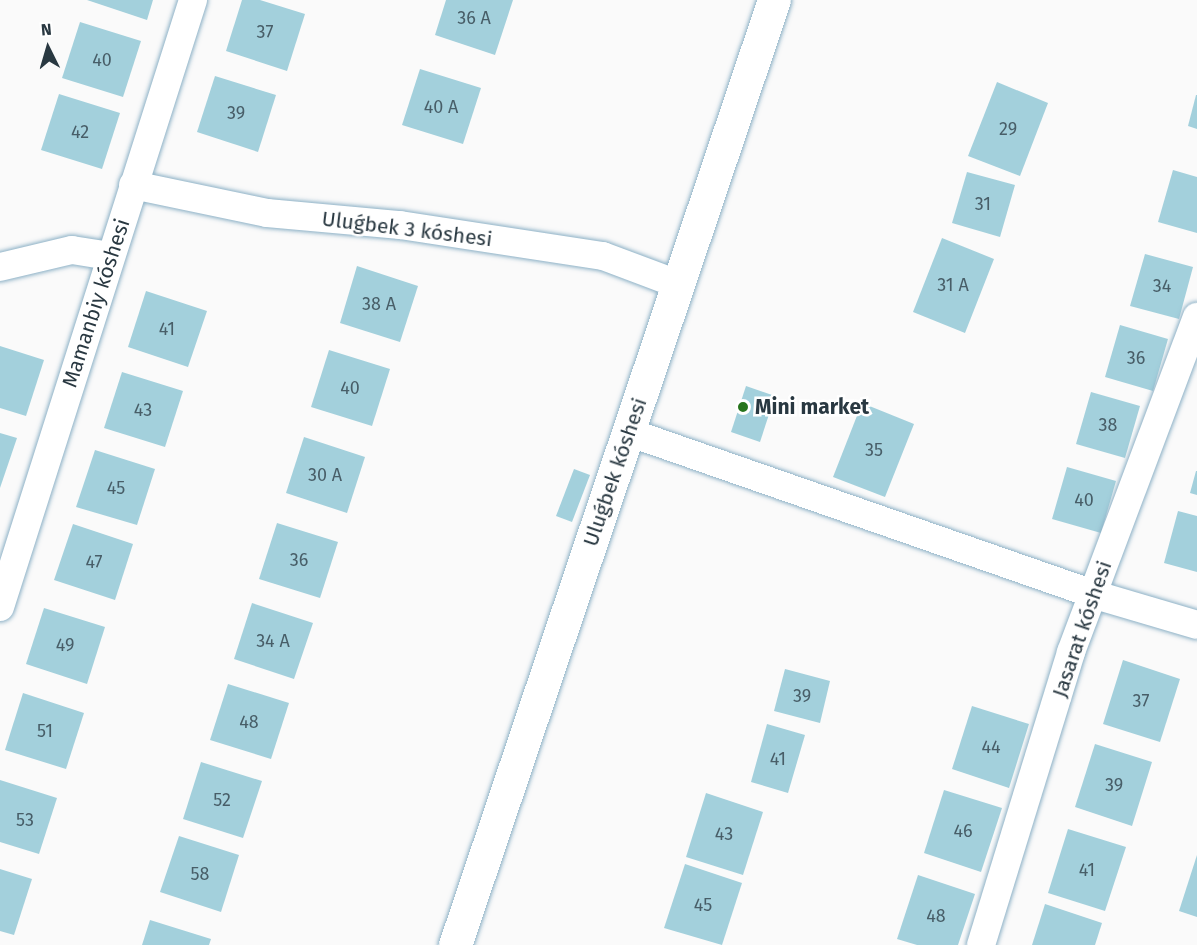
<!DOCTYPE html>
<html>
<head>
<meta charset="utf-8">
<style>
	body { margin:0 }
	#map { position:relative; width:1197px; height:945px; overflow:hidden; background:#fafafa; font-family:"Fira Sans",sans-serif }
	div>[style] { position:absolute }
	.building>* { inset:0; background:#a3d0dc }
	.roads { filter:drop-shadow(0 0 2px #8db1c6) drop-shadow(0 0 2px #8db1c6) }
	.street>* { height:28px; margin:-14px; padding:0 14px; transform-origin:14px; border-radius:14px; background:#fff }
	.secondary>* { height:33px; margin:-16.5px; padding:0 16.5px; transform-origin:16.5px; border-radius:16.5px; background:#fff }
	.dots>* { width:16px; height:16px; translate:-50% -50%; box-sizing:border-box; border:3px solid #fff; border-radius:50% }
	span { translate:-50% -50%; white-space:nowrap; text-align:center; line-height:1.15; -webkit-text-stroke:5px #fff; paint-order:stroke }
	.number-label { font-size:18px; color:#485e68 }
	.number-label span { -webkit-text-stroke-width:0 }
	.street-label { font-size:21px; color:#293841 }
	.poi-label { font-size:21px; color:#293841; font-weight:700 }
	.left { translate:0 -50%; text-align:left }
	.north { position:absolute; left:18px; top:18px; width:60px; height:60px; -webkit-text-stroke:4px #fff; paint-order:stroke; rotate:355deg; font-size:16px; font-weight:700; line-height:24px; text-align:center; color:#293841 }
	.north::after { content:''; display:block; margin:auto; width:21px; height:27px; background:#293841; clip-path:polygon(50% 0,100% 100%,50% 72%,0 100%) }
</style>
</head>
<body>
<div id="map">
	<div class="building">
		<div style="clip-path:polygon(87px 0,153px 0,147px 20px)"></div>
		<div style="clip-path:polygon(242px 0,260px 0,305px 14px,287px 71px,226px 51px)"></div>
		<div style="clip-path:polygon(446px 0,513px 0,495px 55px,435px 35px)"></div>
		<div style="clip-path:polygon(80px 22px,141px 41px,123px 97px,62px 78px)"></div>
		<div style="clip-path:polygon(420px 69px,481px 88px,463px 144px,402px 125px)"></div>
		<div style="clip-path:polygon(215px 76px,276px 95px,258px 152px,197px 132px)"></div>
		<div style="clip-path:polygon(997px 82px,1048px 103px,1020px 176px,968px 156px)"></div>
		<div style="clip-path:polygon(59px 94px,120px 113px,102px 169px,41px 150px)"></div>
		<div style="clip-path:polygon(1196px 95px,1197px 95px,1197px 129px,1188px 126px)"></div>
		<div style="clip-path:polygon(1173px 170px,1197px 177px,1197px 233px,1158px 222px)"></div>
		<div style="clip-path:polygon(967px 172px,1015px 185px,1000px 237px,952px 223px)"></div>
		<div style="clip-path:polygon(942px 238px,994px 259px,965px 333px,913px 312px)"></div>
		<div style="clip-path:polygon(1145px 254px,1193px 267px,1179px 319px,1130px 306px)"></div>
		<div style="clip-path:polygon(357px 266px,418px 286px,400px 342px,340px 323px)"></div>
		<div style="clip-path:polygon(146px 291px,207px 311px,188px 367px,128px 347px)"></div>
		<div style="clip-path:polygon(1120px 325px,1168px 339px,1153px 391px,1105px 377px)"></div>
		<div style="clip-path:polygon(0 346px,44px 360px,26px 416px,0 408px)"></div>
		<div style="clip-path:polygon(329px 350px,390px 369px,372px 426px,311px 407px)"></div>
		<div style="clip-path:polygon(122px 372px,183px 391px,165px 447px,104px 428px)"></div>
		<div style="clip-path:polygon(746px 386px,775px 396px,760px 442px,731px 432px)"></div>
		<div style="clip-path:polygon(1091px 392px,1140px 406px,1125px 458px,1076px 444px)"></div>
		<div style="clip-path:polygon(862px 403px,914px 424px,885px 497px,833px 477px)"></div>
		<div style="clip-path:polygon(0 433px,17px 438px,0 488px)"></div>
		<div style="clip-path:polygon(304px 437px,365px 457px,347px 513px,286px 493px)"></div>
		<div style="clip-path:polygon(95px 450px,155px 469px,137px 525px,76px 507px)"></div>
		<div style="clip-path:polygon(1067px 467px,1116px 481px,1101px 533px,1052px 519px)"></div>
		<div style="clip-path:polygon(574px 469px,590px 475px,572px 522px,556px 516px)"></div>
		<div style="clip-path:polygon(1196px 471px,1197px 471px,1197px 495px,1190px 493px)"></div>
		<div style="clip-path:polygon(1178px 511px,1197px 516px,1197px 572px,1164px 563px)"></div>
		<div style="clip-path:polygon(277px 523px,338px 542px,320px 598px,259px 579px)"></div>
		<div style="clip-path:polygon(73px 524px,133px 544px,115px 600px,54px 580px)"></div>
		<div style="clip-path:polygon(252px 603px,313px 623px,294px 679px,234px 659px)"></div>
		<div style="clip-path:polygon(44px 608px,105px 627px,87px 684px,26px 664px)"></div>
		<div style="clip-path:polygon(1123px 660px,1180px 679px,1160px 742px,1103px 724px)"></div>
		<div style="clip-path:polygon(785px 669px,830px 681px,820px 723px,774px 711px)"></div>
		<div style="clip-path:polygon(228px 684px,289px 703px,271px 759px,210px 740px)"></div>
		<div style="clip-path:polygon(23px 693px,84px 713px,66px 769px,5px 750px)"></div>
		<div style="clip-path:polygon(972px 706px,1029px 724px,1009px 788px,952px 769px)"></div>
		<div style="clip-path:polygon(767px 724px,805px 735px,788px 793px,751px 782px)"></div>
		<div style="clip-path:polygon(1095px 744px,1152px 762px,1132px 826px,1075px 807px)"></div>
		<div style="clip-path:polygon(201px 762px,262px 781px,243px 838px,183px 819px)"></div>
		<div style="clip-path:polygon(0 780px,57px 798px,39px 854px,0 842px)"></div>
		<div style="clip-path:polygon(944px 790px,1002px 808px,981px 872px,924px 853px)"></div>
		<div style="clip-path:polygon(706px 793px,763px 812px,743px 875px,686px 857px)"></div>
		<div style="clip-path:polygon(1068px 829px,1126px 847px,1105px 911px,1048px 893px)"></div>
		<div style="clip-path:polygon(179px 836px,239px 855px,221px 912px,160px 892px)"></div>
		<div style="clip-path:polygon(1197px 855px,1197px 917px,1179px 911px)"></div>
		<div style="clip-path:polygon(685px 864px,742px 883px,722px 945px,664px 928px)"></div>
		<div style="clip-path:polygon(0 869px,32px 879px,14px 935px,0 931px)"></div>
		<div style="clip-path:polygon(918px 875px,975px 894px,958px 945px,917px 945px,897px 939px)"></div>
		<div style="clip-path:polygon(1045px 904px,1102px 923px,1095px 945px,1032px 945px)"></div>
		<div style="clip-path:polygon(150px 920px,211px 939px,209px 945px,142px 945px)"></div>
	</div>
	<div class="roads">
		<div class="street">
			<div style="left:133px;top:185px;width:137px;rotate:11.8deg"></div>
			<div style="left:267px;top:213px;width:134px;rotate:5.2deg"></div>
			<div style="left:400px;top:225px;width:205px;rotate:8.7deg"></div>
			<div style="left:603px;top:256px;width:80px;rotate:20.5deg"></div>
			<div style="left:0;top:267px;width:74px;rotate:-13.3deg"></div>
			<div style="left:72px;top:250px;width:39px;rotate:9deg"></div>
			<div style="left:628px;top:432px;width:491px;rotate:19.2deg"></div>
			<div style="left:1092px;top:594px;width:109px;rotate:16.4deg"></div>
			<div style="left:0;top:607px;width:637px;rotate:-72.36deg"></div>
			<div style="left:981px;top:945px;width:307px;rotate:-72.9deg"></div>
			<div style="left:1071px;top:652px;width:358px;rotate:-69.4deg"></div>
		</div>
		<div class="secondary">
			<div style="left:455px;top:945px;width:997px;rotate:-71.35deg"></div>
		</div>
	</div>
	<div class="dots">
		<div style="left:743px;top:407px;background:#26741c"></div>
	</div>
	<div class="number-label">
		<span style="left:474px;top:18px">36 А</span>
		<span style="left:265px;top:32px">37</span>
		<span style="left:102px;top:60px">40</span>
		<span style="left:441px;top:107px">40 А</span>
		<span style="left:236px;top:113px">39</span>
		<span style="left:1008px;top:129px">29</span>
		<span style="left:80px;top:132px">42</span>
		<span style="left:983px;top:204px">31</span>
		<span style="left:953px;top:285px">31 А</span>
		<span style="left:1162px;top:286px">34</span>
		<span style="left:379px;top:304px">38 А</span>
		<span style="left:167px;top:329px">41</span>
		<span style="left:1136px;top:358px">36</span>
		<span style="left:350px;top:388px">40</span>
		<span style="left:143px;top:410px">43</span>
		<span style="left:1108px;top:425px">38</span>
		<span style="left:874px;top:450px">35</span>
		<span style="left:325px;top:475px">30 А</span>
		<span style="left:116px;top:488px">45</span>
		<span style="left:1084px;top:500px">40</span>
		<span style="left:299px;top:560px">36</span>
		<span style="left:94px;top:562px">47</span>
		<span style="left:273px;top:641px">34 А</span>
		<span style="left:65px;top:645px">49</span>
		<span style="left:802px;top:696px">39</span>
		<span style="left:1141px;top:701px">37</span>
		<span style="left:249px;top:722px">48</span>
		<span style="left:45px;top:731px">51</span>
		<span style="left:991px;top:747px">44</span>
		<span style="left:778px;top:759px">41</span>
		<span style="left:1114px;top:785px">39</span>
		<span style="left:222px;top:800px">52</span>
		<span style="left:25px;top:820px">53</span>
		<span style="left:963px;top:831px">46</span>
		<span style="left:724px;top:834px">43</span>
		<span style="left:1087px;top:870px">41</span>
		<span style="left:200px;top:874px">58</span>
		<span style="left:703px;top:905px">45</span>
		<span style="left:936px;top:916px">48</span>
	</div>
	<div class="street-label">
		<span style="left:407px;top:229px;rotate:7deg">Uluǵbek 3 kóshesi</span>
		<span style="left:96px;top:303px;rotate:-72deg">Mamanbiy kóshesi</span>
		<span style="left:615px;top:472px;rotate:-71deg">Uluǵbek kóshesi</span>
		<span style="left:1082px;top:629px;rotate:-71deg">Jasarat kóshesi</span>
	</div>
	<div class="poi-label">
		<span class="left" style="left:755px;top:407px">Mini market</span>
	</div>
	<div class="north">N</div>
</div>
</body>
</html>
